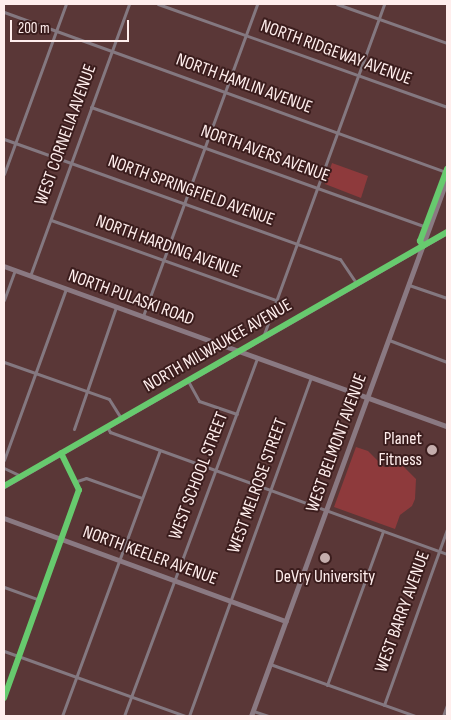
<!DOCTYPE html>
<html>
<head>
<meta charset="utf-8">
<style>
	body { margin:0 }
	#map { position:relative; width:451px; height:720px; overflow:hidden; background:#5a3737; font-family:"Sofia Sans Condensed",sans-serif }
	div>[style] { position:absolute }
	.green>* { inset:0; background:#8e3a3c }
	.street>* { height:3px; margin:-1.5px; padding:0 1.5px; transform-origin:1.5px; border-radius:1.5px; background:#847880 }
	.secondary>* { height:4.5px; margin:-2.25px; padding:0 2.25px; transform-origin:2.25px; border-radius:2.25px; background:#8a7982 }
	.cycleway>* { height:6px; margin:-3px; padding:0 3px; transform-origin:3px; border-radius:3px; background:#67ca6e }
	.dots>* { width:14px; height:14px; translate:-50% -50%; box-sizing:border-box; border:2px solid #3b1d1d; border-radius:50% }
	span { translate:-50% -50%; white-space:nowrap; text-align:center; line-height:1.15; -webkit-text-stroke:4px #3b1d1d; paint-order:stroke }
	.street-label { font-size:18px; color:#ffeeed }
	.poi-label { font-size:18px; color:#ffeeed }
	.right { translate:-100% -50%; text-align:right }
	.frame { position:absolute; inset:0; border:5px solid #ffeeed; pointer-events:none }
	.scale { position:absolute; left:10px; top:20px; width:119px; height:22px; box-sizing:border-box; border:2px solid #ffeeed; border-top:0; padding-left:6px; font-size:15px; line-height:18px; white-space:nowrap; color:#ffeeed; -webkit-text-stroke:4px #3b1d1d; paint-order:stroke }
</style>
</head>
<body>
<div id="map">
	<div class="green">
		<div style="clip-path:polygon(332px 163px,368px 176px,361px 198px,325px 184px)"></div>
		<div style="clip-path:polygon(356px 447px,368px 451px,384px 467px,403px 466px,416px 479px,415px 499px,412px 506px,400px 515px,395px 529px,334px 507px)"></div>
	</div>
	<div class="street">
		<div style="left:158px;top:4px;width:307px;rotate:19.6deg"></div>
		<div style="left:337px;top:4px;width:117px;rotate:19.5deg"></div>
		<div style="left:4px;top:12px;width:471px;rotate:19.9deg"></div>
		<div style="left:91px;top:107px;width:359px;rotate:19.7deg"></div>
		<div style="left:4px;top:139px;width:357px;rotate:19.7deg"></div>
		<div style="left:340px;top:259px;width:30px;rotate:56deg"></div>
		<div style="left:4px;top:174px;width:181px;rotate:-70deg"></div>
		<div style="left:51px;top:220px;width:239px;rotate:19.6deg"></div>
		<div style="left:30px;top:276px;width:289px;rotate:-70deg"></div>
		<div style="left:409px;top:285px;width:40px;rotate:18.9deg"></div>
		<div style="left:4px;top:300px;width:32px;rotate:-70deg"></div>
		<div style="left:143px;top:316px;width:332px;rotate:-69.9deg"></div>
		<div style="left:263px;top:337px;width:354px;rotate:-70deg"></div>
		<div style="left:389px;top:340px;width:62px;rotate:20.8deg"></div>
		<div style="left:4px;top:362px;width:111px;rotate:19.4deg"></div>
		<div style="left:109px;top:399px;width:22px;rotate:58deg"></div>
		<div style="left:188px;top:381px;width:23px;rotate:61deg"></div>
		<div style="left:199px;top:401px;width:40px;rotate:18.9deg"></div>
		<div style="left:107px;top:427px;width:6px;rotate:59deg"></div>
		<div style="left:110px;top:432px;width:358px;rotate:19.9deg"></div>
		<div style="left:74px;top:429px;width:129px;rotate:-71deg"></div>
		<div style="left:4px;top:460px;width:182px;rotate:-70.1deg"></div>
		<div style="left:4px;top:468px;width:19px;rotate:25deg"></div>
		<div style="left:77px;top:481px;width:9px;rotate:-18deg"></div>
		<div style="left:86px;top:478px;width:59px;rotate:19.7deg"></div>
		<div style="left:4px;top:587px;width:37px;rotate:20deg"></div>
		<div style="left:4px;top:651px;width:193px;rotate:19.7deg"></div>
		<div style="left:270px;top:664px;width:154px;rotate:19.7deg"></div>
		<div style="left:327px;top:685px;width:164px;rotate:-70deg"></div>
		<div style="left:4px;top:698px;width:221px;rotate:-70.2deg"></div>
		<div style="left:79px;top:490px;width:41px;rotate:-115.9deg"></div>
		<div style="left:384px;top:705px;width:187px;rotate:-70.3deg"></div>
		<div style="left:253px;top:711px;width:16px;rotate:18deg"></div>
		<div style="left:62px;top:716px;width:283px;rotate:-69.8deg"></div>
		<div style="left:124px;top:716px;width:382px;rotate:-69.6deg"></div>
		<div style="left:189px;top:716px;width:360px;rotate:-70.2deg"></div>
		<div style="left:443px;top:716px;width:12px;rotate:-70deg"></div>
	</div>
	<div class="secondary">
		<div style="left:4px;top:266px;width:471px;rotate:19.9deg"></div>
		<div style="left:4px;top:486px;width:511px;rotate:-29.83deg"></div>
		<div style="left:4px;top:518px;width:300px;rotate:20.1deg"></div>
		<div style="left:251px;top:716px;width:572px;rotate:-69.95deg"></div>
	</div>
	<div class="cycleway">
		<div style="left:423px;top:246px;width:6px;rotate:-121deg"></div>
		<div style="left:420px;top:241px;width:77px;rotate:-69.4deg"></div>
		<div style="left:4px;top:486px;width:511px;rotate:-29.83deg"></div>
		<div style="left:4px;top:698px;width:221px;rotate:-70.2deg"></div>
		<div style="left:79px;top:490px;width:41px;rotate:-115.9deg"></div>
	</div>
	<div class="dots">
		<div style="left:432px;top:450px;background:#c5aead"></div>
		<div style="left:325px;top:558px;background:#c5aead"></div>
	</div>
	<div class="street-label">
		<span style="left:336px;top:53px;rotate:20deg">NORTH RIDGEWAY AVENUE</span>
		<span style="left:244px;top:84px;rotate:20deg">NORTH HAMLIN AVENUE</span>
		<span style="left:66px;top:135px;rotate:-70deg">WEST CORNELIA AVENUE</span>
		<span style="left:265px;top:154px;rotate:20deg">NORTH AVERS AVENUE</span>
		<span style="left:191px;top:191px;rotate:20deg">NORTH SPRINGFIELD AVENUE</span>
		<span style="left:168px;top:247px;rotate:20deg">NORTH HARDING AVENUE</span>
		<span style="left:131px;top:298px;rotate:20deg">NORTH PULASKI ROAD</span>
		<span style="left:218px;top:346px;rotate:-30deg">NORTH MILWAUKEE AVENUE</span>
		<span style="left:337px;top:443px;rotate:-70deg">WEST BELMONT AVENUE</span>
		<span style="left:199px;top:476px;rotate:-69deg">WEST SCHOOL STREET</span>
		<span style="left:258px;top:486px;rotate:-70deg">WEST MELROSE STREET</span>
		<span style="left:150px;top:556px;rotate:20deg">NORTH KEELER AVENUE</span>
		<span style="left:403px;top:612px;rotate:-70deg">WEST BARRY AVENUE</span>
	</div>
	<div class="poi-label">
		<span class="right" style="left:422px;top:450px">Planet<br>Fitness</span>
		<span style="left:325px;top:577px">DeVry University</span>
	</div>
	<div class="frame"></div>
	<div class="scale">200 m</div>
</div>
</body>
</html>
